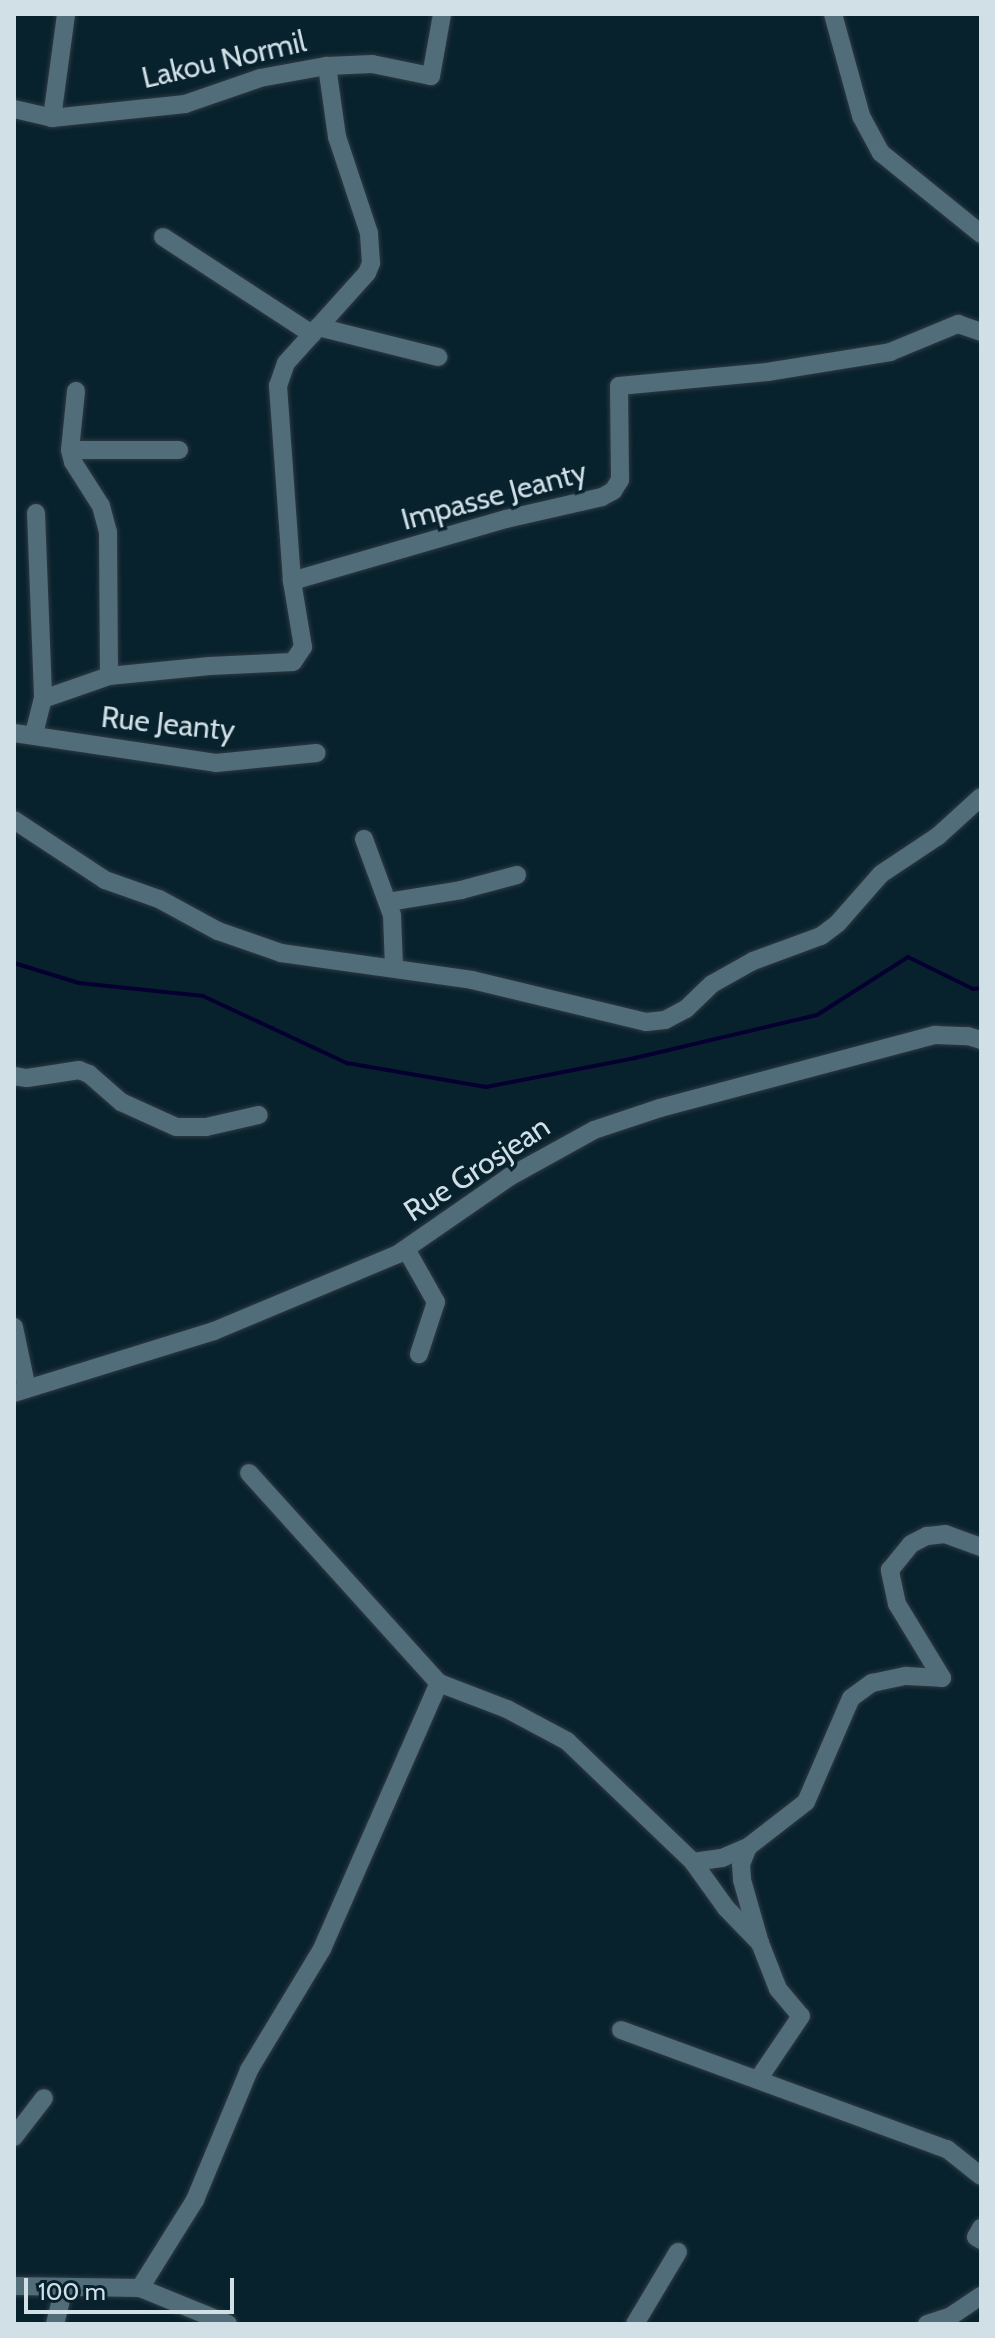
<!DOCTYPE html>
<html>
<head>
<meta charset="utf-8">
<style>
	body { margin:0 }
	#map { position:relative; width:995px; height:2338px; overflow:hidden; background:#08222d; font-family:Cabin,sans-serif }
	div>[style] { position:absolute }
	.stream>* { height:4px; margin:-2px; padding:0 2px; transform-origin:2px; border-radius:2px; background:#05002f }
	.roads { filter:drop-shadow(0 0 2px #2e3a43) drop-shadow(0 0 2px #2e3a43) }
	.minor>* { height:18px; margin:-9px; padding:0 9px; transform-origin:9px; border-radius:9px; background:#526d7a }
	span { translate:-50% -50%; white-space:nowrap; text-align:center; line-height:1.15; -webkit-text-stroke:7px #08222d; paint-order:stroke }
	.street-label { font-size:30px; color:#d1e0e7 }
	.frame { position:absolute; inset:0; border:16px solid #d1e0e7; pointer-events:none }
	.scale { position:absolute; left:24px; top:2278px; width:210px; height:36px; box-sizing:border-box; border:4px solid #d1e0e7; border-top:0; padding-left:10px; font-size:24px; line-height:28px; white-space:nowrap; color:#d1e0e7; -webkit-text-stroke:6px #08222d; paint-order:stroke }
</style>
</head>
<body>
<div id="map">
	<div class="stream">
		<div style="left:14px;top:963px;width:68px;rotate:17.1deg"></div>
		<div style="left:79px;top:983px;width:125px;rotate:6deg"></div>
		<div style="left:203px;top:996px;width:159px;rotate:25deg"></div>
		<div style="left:347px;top:1063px;width:141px;rotate:9.8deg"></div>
		<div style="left:486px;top:1087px;width:152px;rotate:-11deg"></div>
		<div style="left:635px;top:1058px;width:187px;rotate:-13.3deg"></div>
		<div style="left:817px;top:1015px;width:108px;rotate:-32.5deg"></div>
		<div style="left:908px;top:957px;width:72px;rotate:26.2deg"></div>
		<div style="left:973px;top:989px;width:8px;rotate:-7deg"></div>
	</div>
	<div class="roads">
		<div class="minor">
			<div style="left:833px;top:14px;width:106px;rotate:74.6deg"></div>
			<div style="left:861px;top:116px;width:42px;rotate:61.6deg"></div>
			<div style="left:881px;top:153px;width:129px;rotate:39deg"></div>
			<div style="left:14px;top:109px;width:39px;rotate:13deg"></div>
			<div style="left:52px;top:118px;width:134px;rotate:-6deg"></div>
			<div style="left:185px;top:104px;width:79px;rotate:-19.1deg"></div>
			<div style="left:260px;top:78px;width:68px;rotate:-10.2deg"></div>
			<div style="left:327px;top:66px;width:45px;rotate:-2.5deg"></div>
			<div style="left:372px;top:64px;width:60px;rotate:11.5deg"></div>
			<div style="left:431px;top:76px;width:63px;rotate:-79.9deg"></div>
			<div style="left:52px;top:118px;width:105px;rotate:-82.3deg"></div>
			<div style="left:163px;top:237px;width:178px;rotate:33.1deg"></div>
			<div style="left:318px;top:327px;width:124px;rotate:14deg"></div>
			<div style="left:76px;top:391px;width:59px;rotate:95.8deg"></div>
			<div style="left:70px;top:450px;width:12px;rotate:76deg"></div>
			<div style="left:73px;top:462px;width:52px;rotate:57.5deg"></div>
			<div style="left:101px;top:506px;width:27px;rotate:75deg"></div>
			<div style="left:108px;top:532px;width:144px;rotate:89.6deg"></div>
			<div style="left:70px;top:450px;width:109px"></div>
			<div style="left:36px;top:513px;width:186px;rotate:87.8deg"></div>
			<div style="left:292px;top:581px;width:196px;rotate:-94.1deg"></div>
			<div style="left:278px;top:386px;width:24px;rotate:-71deg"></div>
			<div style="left:286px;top:363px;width:121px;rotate:-48deg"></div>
			<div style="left:367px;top:273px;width:11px;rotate:-68deg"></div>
			<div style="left:371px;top:263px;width:30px;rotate:-94deg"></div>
			<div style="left:369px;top:233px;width:101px;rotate:-108.4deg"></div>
			<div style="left:337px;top:137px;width:72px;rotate:-98deg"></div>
			<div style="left:14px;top:733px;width:204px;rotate:8.4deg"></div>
			<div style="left:216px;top:763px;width:101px;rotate:-5.7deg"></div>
			<div style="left:34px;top:734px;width:36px;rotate:-76deg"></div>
			<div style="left:43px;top:699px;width:70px;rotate:-19.2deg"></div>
			<div style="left:109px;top:676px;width:101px;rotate:-5.7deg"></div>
			<div style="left:210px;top:666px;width:83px;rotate:-2.8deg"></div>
			<div style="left:293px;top:662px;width:18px;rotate:-56deg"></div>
			<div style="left:303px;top:647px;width:67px;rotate:-99.5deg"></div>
			<div style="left:292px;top:581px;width:223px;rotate:-16.2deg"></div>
			<div style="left:506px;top:519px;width:98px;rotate:-12.9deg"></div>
			<div style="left:602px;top:497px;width:13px;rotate:-29deg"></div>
			<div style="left:613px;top:491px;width:13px;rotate:-58deg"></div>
			<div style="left:620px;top:480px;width:94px;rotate:-90.6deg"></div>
			<div style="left:619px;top:386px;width:149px;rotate:-5.4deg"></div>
			<div style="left:767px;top:372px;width:125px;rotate:-9.2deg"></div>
			<div style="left:890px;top:352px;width:74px;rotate:-22.4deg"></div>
			<div style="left:958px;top:324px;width:24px;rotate:19deg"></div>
			<div style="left:14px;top:820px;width:109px;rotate:33.4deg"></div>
			<div style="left:105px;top:880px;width:57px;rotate:19.4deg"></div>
			<div style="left:159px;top:899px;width:67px;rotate:28.5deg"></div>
			<div style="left:218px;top:931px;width:67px;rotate:19.2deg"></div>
			<div style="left:281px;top:953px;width:193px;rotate:8deg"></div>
			<div style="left:472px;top:980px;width:179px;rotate:13.6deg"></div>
			<div style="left:646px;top:1022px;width:19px;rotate:-6deg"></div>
			<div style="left:665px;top:1020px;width:24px;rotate:-28deg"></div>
			<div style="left:686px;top:1009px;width:36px;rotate:-44deg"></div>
			<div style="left:712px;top:984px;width:47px;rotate:-29.3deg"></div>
			<div style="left:753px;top:961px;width:72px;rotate:-20.2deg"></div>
			<div style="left:821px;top:936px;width:21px;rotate:-37deg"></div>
			<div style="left:838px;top:923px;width:65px;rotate:-48.7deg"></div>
			<div style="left:881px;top:874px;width:69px;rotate:-33.7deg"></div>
			<div style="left:938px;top:836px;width:58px;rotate:-42.2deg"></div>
			<div style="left:364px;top:839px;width:81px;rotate:69.8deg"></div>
			<div style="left:392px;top:915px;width:53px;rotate:87.8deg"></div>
			<div style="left:388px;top:902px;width:74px;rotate:-9.3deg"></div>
			<div style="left:461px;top:890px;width:58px;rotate:-15deg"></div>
			<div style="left:14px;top:1076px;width:13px;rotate:9deg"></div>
			<div style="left:27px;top:1078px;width:53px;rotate:-8.7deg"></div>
			<div style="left:79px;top:1070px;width:11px;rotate:22deg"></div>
			<div style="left:89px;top:1074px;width:43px;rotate:41.2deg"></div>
			<div style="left:121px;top:1102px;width:60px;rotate:24.4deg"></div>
			<div style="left:176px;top:1127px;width:30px"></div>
			<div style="left:206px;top:1127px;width:54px;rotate:-12.8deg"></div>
			<div style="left:406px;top:1249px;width:61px;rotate:60.5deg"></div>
			<div style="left:436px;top:1302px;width:55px;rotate:108.1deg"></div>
			<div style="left:14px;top:1327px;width:63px;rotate:78.2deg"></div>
			<div style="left:14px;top:1393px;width:209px;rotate:-17.2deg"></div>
			<div style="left:214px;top:1331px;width:199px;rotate:-22.7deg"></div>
			<div style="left:398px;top:1254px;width:135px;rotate:-34.7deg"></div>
			<div style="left:509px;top:1177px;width:97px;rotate:-28.9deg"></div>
			<div style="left:594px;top:1130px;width:70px;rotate:-18.4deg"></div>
			<div style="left:660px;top:1108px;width:285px;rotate:-14.9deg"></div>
			<div style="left:935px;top:1035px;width:33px;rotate:2deg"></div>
			<div style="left:968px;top:1036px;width:14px;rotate:17deg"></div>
			<div style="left:249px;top:1473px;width:283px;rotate:47.9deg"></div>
			<div style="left:439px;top:1683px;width:73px;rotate:20.9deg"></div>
			<div style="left:507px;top:1709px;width:68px;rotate:28.1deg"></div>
			<div style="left:567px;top:1741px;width:175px;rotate:43.8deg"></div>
			<div style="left:693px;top:1862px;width:57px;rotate:54.3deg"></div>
			<div style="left:726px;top:1908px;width:49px;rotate:45.8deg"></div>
			<div style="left:748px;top:1847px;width:18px;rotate:112deg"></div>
			<div style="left:741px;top:1864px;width:16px;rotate:86deg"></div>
			<div style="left:742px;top:1880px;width:66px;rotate:74.1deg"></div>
			<div style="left:760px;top:1943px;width:49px;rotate:68.6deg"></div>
			<div style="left:778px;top:1989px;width:35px;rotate:50deg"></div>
			<div style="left:801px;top:2016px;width:75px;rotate:124.1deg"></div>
			<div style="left:693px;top:1862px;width:29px;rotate:-8deg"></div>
			<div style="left:722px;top:1858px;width:28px;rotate:-23deg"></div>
			<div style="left:748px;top:1847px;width:73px;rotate:-37.8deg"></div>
			<div style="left:806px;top:1802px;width:113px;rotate:-66.6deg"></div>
			<div style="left:851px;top:1698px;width:26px;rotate:-36deg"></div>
			<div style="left:872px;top:1683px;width:35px;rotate:-12deg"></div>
			<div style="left:906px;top:1676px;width:36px;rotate:3deg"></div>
			<div style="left:942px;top:1678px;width:87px;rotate:-121.3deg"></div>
			<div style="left:897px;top:1604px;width:35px;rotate:-102deg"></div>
			<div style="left:890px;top:1570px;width:33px;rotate:-51deg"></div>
			<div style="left:911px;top:1544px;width:18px;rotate:-27deg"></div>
			<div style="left:927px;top:1536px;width:18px;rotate:-6deg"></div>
			<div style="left:945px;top:1534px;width:38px;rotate:20deg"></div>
			<div style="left:621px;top:2030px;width:347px;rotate:20.1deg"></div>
			<div style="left:947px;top:2149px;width:43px;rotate:38.5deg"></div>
			<div style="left:14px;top:2137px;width:49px;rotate:-52.4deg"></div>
			<div style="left:981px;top:2228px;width:10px;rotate:119deg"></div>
			<div style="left:976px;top:2237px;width:6px;rotate:31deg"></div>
			<div style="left:14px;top:2286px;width:126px;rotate:0.9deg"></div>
			<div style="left:140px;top:2288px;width:95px;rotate:22.2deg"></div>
			<div style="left:140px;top:2288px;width:104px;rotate:-58deg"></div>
			<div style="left:195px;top:2200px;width:141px;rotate:-67.4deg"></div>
			<div style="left:249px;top:2070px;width:141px;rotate:-58.9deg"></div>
			<div style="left:322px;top:1949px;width:291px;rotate:-66.3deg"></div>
			<div style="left:55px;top:2324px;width:36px;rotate:-76deg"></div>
			<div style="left:635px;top:2324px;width:84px;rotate:-59.2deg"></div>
			<div style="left:927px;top:2324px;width:25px;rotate:-18deg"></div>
			<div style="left:951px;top:2316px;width:36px;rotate:-34deg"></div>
		</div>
	</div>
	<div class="street-label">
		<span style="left:224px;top:60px;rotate:-13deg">Lakou Normil</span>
		<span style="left:494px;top:496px;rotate:-15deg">Impasse Jeanty</span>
		<span style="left:168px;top:724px;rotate:6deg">Rue Jeanty</span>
		<span style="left:477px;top:1169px;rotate:-33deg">Rue Grosjean</span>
	</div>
	<div class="frame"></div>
	<div class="scale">100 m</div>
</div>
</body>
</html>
